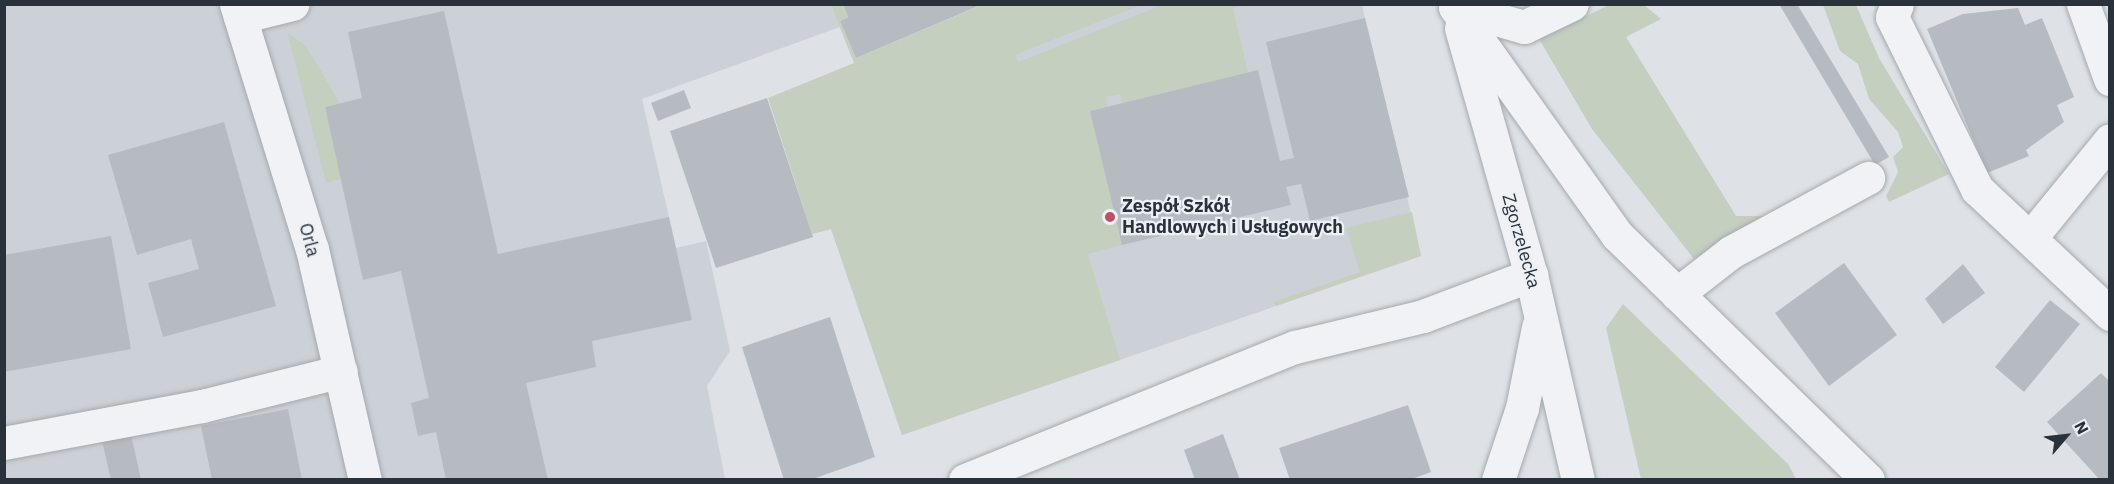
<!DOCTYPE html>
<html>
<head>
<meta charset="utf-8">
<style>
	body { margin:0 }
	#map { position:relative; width:2114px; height:484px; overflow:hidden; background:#dee2e6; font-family:"IBM Plex Sans",sans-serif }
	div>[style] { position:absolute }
	.built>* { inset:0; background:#ccd1d7 }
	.green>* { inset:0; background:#c5cfc0 }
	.building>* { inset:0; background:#b6bbc2 }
	.roads { filter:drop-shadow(0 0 2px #a4a9af) drop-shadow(0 0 2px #a4a9af) }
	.minor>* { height:33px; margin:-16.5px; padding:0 16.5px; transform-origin:16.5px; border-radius:16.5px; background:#f0f2f5 }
	.dots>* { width:16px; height:16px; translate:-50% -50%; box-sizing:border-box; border:3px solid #edf0f4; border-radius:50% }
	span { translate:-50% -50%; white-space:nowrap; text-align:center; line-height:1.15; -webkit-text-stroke:4.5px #edf0f4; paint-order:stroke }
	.poi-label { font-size:18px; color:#29313b; font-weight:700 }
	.left { translate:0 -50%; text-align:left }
	.street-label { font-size:18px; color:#29313b }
	.frame { position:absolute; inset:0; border:6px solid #29313b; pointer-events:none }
	.north { position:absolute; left:2036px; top:406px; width:60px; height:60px; -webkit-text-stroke:4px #edf0f4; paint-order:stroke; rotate:62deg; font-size:16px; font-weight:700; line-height:24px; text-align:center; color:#29313b }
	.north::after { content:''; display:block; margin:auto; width:21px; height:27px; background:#29313b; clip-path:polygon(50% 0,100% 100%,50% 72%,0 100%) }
</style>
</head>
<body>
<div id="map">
	<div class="built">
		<div style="clip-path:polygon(4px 5px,831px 5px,840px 27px,642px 99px,676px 248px,706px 241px,730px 351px,707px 386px,725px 479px,5px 479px)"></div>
		<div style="clip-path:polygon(999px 5px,1362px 5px,1421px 256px,902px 435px,831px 229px,812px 234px)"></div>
	</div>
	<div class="green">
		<div style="clip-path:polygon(831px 5px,843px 5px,848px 17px,840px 21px,856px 58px,982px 5px,1141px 5px,1015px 55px,1018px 62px,1162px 5px,1246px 5px,1233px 8px,1248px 73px,1122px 103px,1120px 94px,1106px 97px,1108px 106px,1090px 111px,1122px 245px,1088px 254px,1120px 360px,902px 435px,831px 229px,812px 234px,768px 98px,854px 63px)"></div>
		<div style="clip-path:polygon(1609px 5px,1644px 5px,1661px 19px,1626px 37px,1736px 216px,1767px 216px,1694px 259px,1592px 129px,1539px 39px)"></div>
		<div style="clip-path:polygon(1823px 5px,1856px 5px,1879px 58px,1949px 174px,1889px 202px,1886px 196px,1898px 172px,1893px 157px,1903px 147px,1898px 132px,1869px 99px,1858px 64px,1840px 51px)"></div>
		<div style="clip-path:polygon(287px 32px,306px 46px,340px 103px,325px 107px,341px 179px,326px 183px)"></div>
		<div style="clip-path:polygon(1412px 212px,1421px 256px,1276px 306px,1274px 302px,1360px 272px,1346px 228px)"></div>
		<div style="clip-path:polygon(1623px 304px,1788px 464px,1796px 479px,1641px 479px,1606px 328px)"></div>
	</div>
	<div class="building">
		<div style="clip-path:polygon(843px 4px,981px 5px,856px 58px,840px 21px,848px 17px)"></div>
		<div style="clip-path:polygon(1779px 4px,1797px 4px,1889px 157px,1875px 165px)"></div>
		<div style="clip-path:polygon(2018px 8px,2025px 25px,2042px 18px,2074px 97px,2057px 105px,2064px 122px,2026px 150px,2029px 156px,1987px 173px,1927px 29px,1963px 14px)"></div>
		<div style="clip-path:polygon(444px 11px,498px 254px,669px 217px,692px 320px,592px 341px,596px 367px,526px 383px,548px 480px,446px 480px,436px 432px,418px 436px,411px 403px,429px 398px,401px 271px,363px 280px,348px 212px,325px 107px,362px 98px,348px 32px)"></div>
		<div style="clip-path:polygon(1365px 18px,1409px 197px,1310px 221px,1301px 184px,1286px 187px,1291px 205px,1122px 245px,1090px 111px,1258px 70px,1280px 161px,1294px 158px,1266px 42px)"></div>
		<div style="clip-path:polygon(684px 90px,691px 108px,658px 121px,651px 103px)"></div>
		<div style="clip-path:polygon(767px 98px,813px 237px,716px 268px,670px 131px)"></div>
		<div style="clip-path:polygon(224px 122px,276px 306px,163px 337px,148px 283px,199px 269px,191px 239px,137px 255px,108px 155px)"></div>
		<div style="clip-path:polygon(111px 236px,131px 349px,4px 372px,4px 255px)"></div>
		<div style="clip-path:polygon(1844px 263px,1897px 335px,1829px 386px,1775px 313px)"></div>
		<div style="clip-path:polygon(1963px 264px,1985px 293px,1943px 324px,1925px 299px)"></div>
		<div style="clip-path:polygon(2050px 300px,2080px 324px,2024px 392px,1995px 367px)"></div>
		<div style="clip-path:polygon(830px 317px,875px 457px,810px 480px,784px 480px,742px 347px)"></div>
		<div style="clip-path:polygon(2101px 373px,2110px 382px,2110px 480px,2100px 480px,2047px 422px)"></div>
		<div style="clip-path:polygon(1408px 405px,1431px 472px,1409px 480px,1290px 480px,1279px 448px)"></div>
		<div style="clip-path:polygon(288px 409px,302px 480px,212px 480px,201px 426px)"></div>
		<div style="clip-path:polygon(129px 425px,141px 480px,111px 480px,100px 432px)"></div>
		<div style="clip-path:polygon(1223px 434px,1240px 480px,1195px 480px,1184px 450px)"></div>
	</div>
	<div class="roads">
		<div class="minor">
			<div style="left:236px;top:4px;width:257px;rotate:72.8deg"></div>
			<div style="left:312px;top:249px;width:237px;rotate:77.1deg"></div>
			<div style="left:1897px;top:4px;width:14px;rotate:111deg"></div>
			<div style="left:1892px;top:17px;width:192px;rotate:63.7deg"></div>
			<div style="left:1977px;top:189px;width:183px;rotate:43.2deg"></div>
			<div style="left:2083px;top:4px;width:80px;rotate:70.2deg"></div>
			<div style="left:1455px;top:7px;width:280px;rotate:54.6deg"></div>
			<div style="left:1617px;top:235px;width:351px;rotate:44.3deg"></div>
			<div style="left:1455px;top:7px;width:72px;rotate:16.2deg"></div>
			<div style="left:1524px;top:27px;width:53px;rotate:-25.6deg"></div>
			<div style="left:240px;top:17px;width:54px;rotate:-14deg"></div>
			<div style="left:1461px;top:28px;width:257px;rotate:74.2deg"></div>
			<div style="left:1531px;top:275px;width:210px;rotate:77.1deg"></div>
			<div style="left:2031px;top:237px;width:125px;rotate:-50.8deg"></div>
			<div style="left:1677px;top:294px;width:68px;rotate:-37.9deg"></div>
			<div style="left:1731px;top:252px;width:156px;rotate:-28.4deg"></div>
			<div style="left:4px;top:443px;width:201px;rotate:-10.6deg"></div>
			<div style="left:202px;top:406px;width:143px;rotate:-14.1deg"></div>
			<div style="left:965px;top:480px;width:356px;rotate:-22deg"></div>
			<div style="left:1295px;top:347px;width:132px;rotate:-13.6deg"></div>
			<div style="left:1423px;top:316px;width:116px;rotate:-20.8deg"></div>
			<div style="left:1498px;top:480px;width:76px;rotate:-71.6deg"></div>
			<div style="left:1522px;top:408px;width:83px;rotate:-78.8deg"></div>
		</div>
	</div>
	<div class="dots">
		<div style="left:1110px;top:217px;background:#c14d66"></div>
	</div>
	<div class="poi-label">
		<span class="left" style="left:1122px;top:217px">Zespół Szkół<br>Handlowych i Usługowych</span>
	</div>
	<div class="street-label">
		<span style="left:309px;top:240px;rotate:75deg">Orla</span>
		<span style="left:1521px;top:241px;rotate:74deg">Zgorzelecka</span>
	</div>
	<div class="frame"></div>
	<div class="north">N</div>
</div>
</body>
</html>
